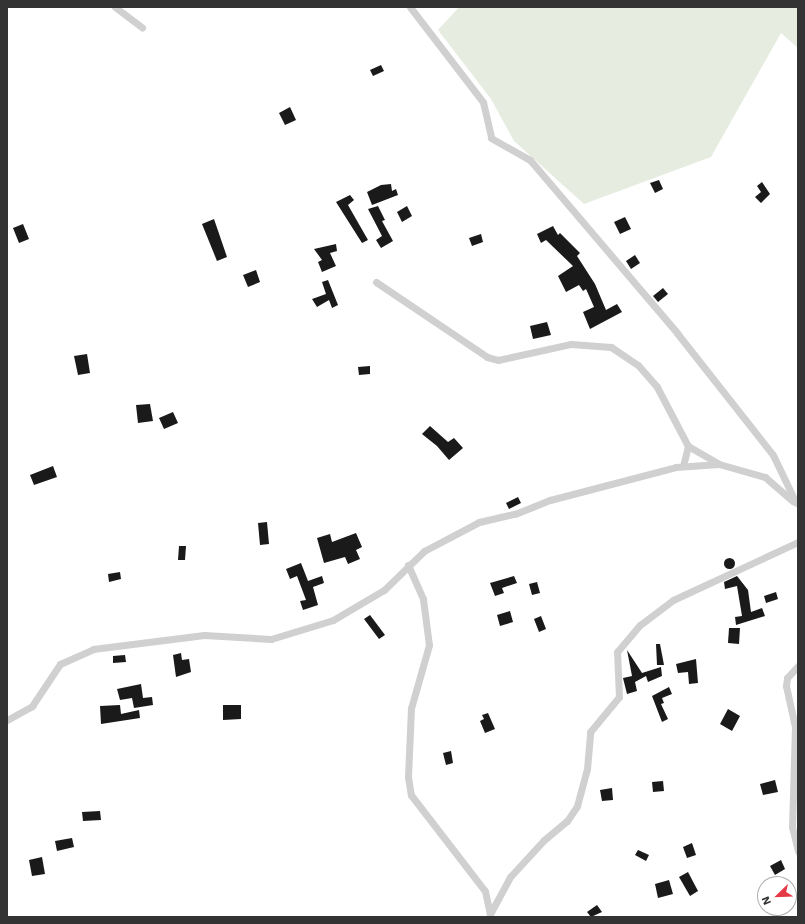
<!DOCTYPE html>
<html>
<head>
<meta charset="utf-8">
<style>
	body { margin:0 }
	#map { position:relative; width:805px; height:924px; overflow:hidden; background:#fff; font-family:"Work Sans",sans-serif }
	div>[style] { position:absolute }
	.green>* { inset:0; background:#e6ecdf }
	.building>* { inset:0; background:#1a1a1a }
	.round { border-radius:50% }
	.street>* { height:7px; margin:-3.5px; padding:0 3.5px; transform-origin:3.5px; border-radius:3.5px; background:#d0d0d0 }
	span { translate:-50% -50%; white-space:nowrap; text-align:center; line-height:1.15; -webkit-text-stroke:4px #fff; paint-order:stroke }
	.frame { position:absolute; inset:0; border:8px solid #333; pointer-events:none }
	.north { position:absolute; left:757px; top:876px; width:40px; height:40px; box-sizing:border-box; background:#fff; border:1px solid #adadad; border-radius:50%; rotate:247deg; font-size:11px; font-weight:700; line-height:16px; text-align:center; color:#333 }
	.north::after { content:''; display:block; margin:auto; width:14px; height:18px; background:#e63946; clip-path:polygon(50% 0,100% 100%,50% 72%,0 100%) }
</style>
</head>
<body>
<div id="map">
	<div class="green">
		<div style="clip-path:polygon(459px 7px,798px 7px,798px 48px,781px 33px,711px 157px,584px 204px,514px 141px,491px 99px,438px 30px)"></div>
	</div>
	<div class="building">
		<div style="clip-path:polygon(381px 65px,384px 71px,373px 76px,370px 70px)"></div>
		<div style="clip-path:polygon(290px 107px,296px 120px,285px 125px,279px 113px)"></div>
		<div style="clip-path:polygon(659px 180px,663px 189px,655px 193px,650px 183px)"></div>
		<div style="clip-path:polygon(762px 182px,770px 194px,761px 203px,755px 197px,761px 192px,757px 186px)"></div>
		<div style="clip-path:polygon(391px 184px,392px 191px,396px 189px,398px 195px,372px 205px,367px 192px,381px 185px)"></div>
		<div style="clip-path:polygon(350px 195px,354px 200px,348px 205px,368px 240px,362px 243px,336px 202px)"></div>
		<div style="clip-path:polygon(378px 206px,385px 220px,382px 221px,393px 241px,381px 248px,376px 240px,382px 236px,368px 209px)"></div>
		<div style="clip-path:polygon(407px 206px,412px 216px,402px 222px,397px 212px)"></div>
		<div style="clip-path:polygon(625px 217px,631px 229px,620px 234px,614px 222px)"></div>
		<div style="clip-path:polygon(214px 219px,227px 257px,217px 261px,202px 224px)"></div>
		<div style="clip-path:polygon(23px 224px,29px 239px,19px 243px,13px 228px)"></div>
		<div style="clip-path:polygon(553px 226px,558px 235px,560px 233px,580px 253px,577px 256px,595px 284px,606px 310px,617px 304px,622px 312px,590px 329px,583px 312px,594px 307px,586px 289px,583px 291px,579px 285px,566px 292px,558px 276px,573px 266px,546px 240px,541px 243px,537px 234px)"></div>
		<div style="clip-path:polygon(481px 234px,483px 242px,472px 246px,469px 238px)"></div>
		<div style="clip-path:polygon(336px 244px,337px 251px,330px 253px,336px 266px,322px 272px,318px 262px,322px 260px,314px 249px)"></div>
		<div style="clip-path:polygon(635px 255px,640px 263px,631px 269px,626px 261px)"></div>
		<div style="clip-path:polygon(256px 270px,260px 282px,248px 287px,243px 275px)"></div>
		<div style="clip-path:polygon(328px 280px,338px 305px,332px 308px,329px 300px,317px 307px,312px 299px,326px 294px,322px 282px)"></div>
		<div style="clip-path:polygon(663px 288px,668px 294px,658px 302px,653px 296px)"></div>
		<div style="clip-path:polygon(547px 322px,551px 335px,533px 339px,530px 326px)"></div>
		<div style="clip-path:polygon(87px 354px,90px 373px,78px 375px,74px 356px)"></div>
		<div style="clip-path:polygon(370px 366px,370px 374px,359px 375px,358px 367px)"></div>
		<div style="clip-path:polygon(150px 404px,153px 421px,138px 423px,136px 405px)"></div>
		<div style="clip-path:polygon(173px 412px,178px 423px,164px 429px,159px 418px)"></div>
		<div style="clip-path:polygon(430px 426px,448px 442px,454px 438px,463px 448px,449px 460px,437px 446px,422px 434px)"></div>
		<div style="clip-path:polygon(53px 466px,57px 477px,34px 485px,30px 475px)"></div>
		<div style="clip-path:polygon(518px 497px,521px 503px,509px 509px,506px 503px)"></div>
		<div style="clip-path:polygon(267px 522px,269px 544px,260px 545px,258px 523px)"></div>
		<div style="clip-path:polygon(356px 533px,362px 547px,356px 550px,360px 559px,348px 564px,345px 557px,324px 563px,317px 538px,330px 534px,332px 542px)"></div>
		<div style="clip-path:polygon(179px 546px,186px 546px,185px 560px,178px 560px)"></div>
		<div class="round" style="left:723.5px;top:557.5px;width:11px;height:11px"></div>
		<div style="clip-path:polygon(301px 563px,308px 581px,322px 576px,324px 583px,313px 587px,318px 605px,303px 610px,300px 601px,306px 600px,297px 576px,290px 579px,286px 569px)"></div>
		<div style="clip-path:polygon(120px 572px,121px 579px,109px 582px,108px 574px)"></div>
		<div style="clip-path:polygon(514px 576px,517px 583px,502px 588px,504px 593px,495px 596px,490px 583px)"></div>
		<div style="clip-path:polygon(737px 576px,748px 590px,751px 612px,762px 608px,765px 616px,736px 625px,735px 617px,742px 616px,737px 586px,725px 589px,724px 582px)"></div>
		<div style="clip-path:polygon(537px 582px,540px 593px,532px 595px,529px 584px)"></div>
		<div style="clip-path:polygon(776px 592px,778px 599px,766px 603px,764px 596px)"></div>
		<div style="clip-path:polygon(510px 611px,513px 622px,500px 626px,497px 615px)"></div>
		<div style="clip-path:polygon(370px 615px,385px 635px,379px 639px,364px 619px)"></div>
		<div style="clip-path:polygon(541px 616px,546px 629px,539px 632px,534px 619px)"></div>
		<div style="clip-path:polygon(729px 628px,740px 628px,739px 644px,728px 643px)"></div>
		<div style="clip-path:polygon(656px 644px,660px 644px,664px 665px,657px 665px)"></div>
		<div style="clip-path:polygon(627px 650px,642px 673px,661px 667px,662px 676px,648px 682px,646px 676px,635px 682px,637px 691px,627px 694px,623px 678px,632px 676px)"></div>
		<div style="clip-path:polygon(181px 653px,182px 660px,189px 659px,191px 672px,176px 677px,173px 655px)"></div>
		<div style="clip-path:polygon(125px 655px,126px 662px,113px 663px,113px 656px)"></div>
		<div style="clip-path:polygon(696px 659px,698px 683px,689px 684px,688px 672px,678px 673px,676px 664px)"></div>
		<div style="clip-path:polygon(141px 684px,143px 698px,152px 697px,153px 705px,134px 708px,132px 698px,120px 700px,117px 689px)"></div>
		<div style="clip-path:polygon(669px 687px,672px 694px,662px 698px,664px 703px,661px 704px,668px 719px,662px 722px,652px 696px)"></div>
		<div style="clip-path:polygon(120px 705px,121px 714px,139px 710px,140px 718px,101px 724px,100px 706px)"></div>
		<div style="clip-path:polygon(223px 705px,241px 705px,241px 719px,223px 720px)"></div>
		<div style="clip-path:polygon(728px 709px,740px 716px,732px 731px,720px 724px)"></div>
		<div style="clip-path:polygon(488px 713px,495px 729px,485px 733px,480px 721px,484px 719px,482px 715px)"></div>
		<div style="clip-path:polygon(451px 751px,453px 763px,446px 765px,443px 753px)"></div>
		<div style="clip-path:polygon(775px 780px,778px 792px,763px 795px,760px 784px)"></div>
		<div style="clip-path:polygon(663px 781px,664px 791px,653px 792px,652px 782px)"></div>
		<div style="clip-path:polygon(612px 788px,613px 800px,602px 801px,600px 790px)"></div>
		<div style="clip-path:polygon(100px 811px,101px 820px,83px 821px,82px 812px)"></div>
		<div style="clip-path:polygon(72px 838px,74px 847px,57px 851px,55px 841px)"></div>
		<div style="clip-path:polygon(692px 843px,696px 855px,687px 858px,683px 847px)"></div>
		<div style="clip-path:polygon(638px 850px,649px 855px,646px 861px,635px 855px)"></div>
		<div style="clip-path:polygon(42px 857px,45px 874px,32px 876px,29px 860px)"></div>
		<div style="clip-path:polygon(781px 860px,785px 869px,775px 875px,770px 866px)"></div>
		<div style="clip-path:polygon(688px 872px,698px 891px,690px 896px,679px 877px)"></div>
		<div style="clip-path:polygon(669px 880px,673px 894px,658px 898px,655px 884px)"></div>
		<div style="clip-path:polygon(597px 905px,602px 912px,591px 917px,587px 912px)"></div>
	</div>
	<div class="street">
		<div style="left:115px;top:7px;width:34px;rotate:37deg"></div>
		<div style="left:410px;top:7px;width:120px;rotate:52.5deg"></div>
		<div style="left:483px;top:102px;width:37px;rotate:77deg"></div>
		<div style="left:491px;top:138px;width:45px;rotate:29.4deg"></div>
		<div style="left:530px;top:160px;width:227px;rotate:49.6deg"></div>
		<div style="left:677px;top:333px;width:155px;rotate:51.8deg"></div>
		<div style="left:773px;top:455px;width:53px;rotate:64.4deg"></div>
		<div style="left:376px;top:282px;width:134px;rotate:34deg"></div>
		<div style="left:487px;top:357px;width:11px;rotate:15deg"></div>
		<div style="left:498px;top:360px;width:75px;rotate:-12.4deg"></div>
		<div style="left:571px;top:344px;width:40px;rotate:4.3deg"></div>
		<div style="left:611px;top:347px;width:32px;rotate:34deg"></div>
		<div style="left:638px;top:365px;width:29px;rotate:49deg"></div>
		<div style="left:657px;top:387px;width:67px;rotate:62.3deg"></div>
		<div style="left:688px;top:446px;width:36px;rotate:30deg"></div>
		<div style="left:719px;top:464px;width:48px;rotate:15.8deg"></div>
		<div style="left:765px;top:477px;width:37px;rotate:41deg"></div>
		<div style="left:683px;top:466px;width:21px;rotate:-76deg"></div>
		<div style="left:408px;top:565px;width:37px;rotate:66deg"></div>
		<div style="left:423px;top:599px;width:46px;rotate:82.6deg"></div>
		<div style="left:429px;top:645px;width:66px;rotate:105.9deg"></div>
		<div style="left:411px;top:708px;width:69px;rotate:92.5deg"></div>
		<div style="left:408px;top:777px;width:18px;rotate:81deg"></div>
		<div style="left:411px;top:795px;width:121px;rotate:52.4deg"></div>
		<div style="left:485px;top:891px;width:25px;rotate:78deg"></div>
		<div style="left:798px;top:666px;width:16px;rotate:133deg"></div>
		<div style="left:787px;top:678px;width:8px;rotate:97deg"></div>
		<div style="left:786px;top:686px;width:42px;rotate:77.6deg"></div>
		<div style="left:795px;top:727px;width:100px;rotate:91.7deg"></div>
		<div style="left:792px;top:827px;width:25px;rotate:76deg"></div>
		<div style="left:7px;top:720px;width:29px;rotate:-29deg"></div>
		<div style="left:32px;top:706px;width:50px;rotate:-56.3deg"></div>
		<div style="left:60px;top:664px;width:36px;rotate:-24deg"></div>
		<div style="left:93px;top:649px;width:112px;rotate:-7.2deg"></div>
		<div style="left:204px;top:635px;width:67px;rotate:3.4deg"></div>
		<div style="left:271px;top:639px;width:65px;rotate:-17deg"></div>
		<div style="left:333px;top:620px;width:59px;rotate:-30.5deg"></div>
		<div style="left:384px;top:590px;width:56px;rotate:-44.3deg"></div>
		<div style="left:424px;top:551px;width:62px;rotate:-27.8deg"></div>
		<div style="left:479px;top:522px;width:37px;rotate:-13deg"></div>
		<div style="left:515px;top:514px;width:38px;rotate:-22deg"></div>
		<div style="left:550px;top:500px;width:130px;rotate:-14.7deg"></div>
		<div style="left:676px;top:467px;width:43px;rotate:-4deg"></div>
		<div style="left:490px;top:914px;width:42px;rotate:-61.6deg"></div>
		<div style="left:510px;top:877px;width:50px;rotate:-47.4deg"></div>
		<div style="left:544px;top:840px;width:30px;rotate:-40deg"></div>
		<div style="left:567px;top:821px;width:18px;rotate:-56deg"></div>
		<div style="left:577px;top:806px;width:38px;rotate:-75deg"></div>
		<div style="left:587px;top:769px;width:37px;rotate:-85deg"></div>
		<div style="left:590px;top:732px;width:45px;rotate:-50.4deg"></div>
		<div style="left:619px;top:697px;width:45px;rotate:-92.5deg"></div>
		<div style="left:617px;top:652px;width:35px;rotate:-50deg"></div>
		<div style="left:640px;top:625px;width:41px;rotate:-37.1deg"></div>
		<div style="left:673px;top:600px;width:138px;rotate:-24.9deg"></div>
	</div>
	<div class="frame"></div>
	<div class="north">N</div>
</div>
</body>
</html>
